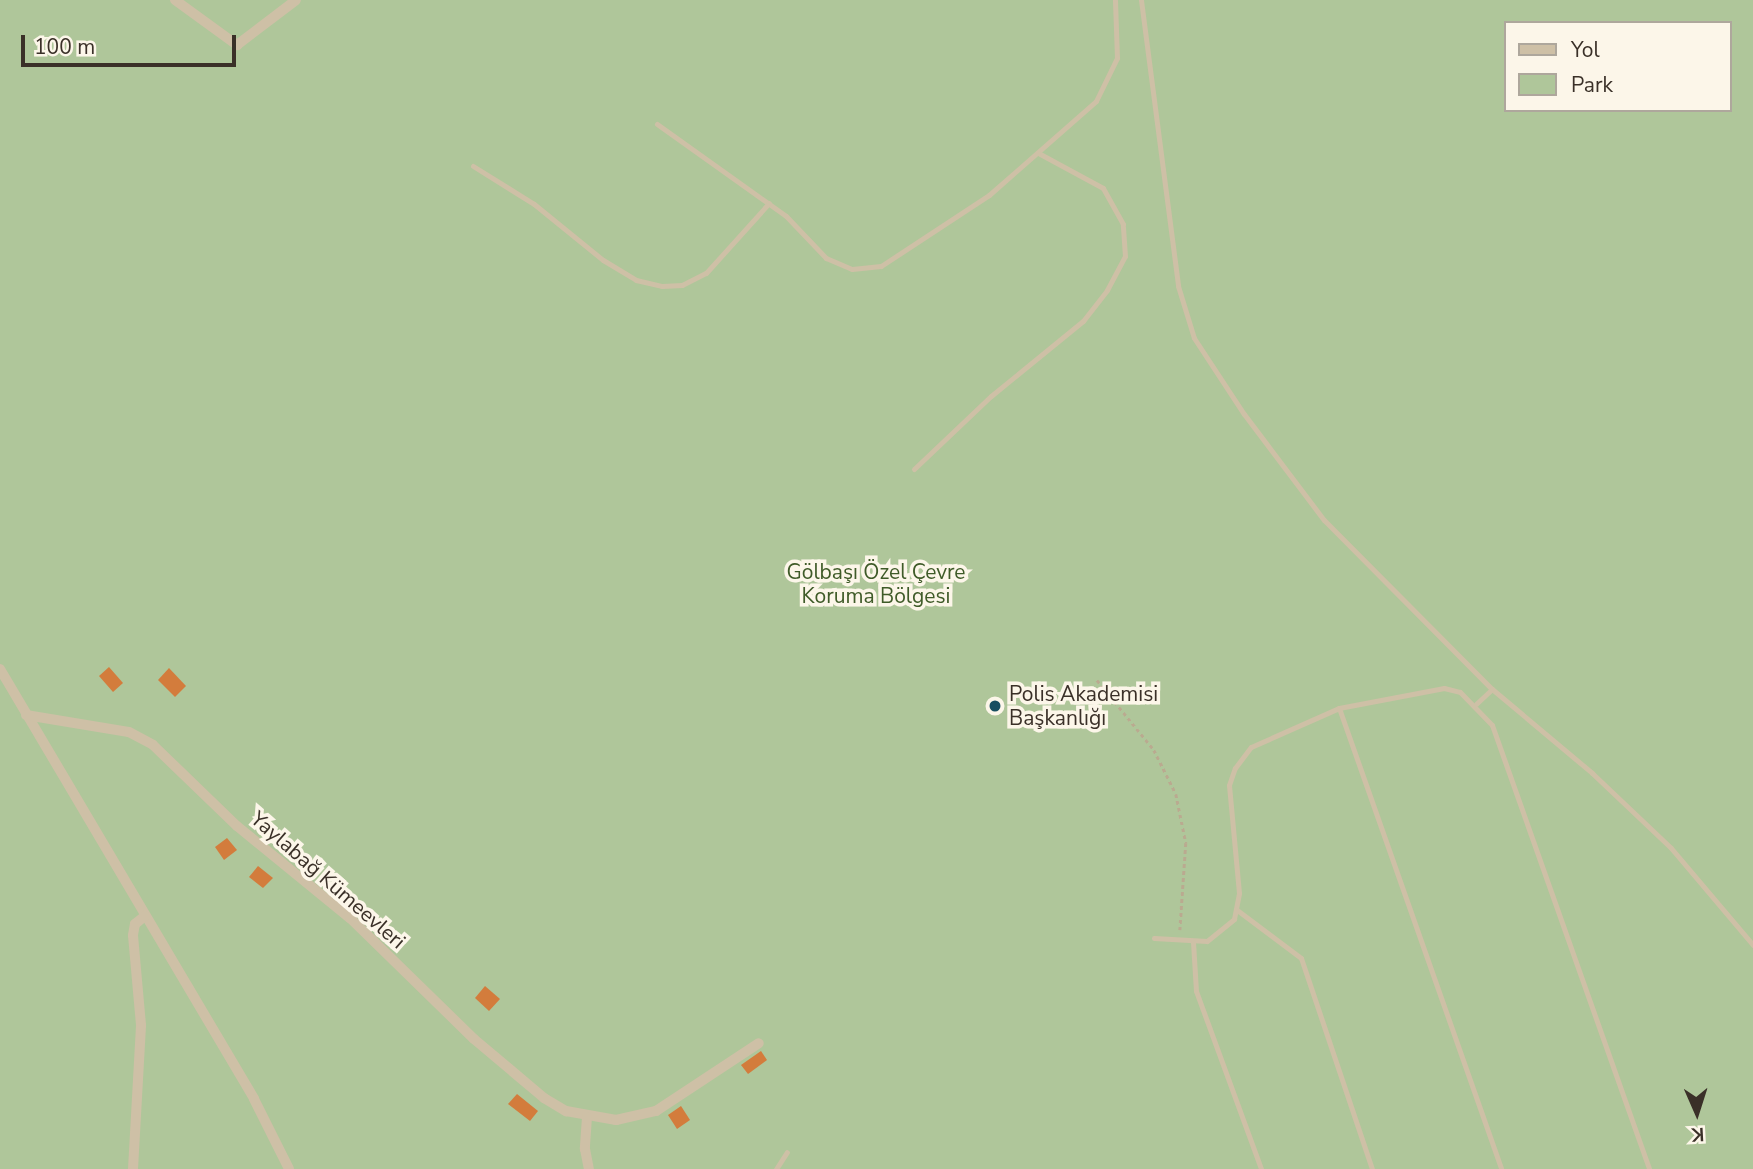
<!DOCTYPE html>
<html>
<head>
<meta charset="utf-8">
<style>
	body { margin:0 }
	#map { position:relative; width:1753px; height:1169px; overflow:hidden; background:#f5eddb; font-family:"Nunito Sans",sans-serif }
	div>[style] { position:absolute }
	.green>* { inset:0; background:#afc69a }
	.building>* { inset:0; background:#d37c3c }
	.path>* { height:2.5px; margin-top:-1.25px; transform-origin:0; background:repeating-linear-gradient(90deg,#baaa90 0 3.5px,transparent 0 7px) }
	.lane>* { height:5px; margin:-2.5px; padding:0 2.5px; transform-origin:2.5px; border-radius:2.5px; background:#cec0a6 }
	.street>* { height:10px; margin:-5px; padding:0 5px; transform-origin:5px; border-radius:5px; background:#cec0a6 }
	.dots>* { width:19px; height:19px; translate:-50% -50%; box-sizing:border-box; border:4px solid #fcf6e9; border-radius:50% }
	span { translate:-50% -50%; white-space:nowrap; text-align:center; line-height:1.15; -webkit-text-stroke:7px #fcf6e9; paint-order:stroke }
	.park-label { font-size:21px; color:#3f5b28 }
	.poi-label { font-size:21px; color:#3a3028 }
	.left { translate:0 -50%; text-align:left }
	.street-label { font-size:21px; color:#3a3028 }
	.legend { position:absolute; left:1504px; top:21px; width:228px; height:91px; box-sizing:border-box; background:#fcf6e9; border:2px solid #aea79c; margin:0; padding:9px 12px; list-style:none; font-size:21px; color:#3a3028 }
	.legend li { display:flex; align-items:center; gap:14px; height:35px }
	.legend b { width:35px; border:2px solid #aea79c }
	.north { position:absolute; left:1662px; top:1078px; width:70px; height:70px; -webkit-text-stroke:5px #fcf6e9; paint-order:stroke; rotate:177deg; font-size:19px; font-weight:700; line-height:28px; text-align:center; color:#3a3028 }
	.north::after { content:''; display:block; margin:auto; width:24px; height:32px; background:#3a3028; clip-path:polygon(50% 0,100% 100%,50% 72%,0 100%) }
	.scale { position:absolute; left:21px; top:35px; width:215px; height:32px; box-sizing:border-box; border:4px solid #3a3028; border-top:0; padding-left:9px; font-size:21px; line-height:24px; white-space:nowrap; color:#3a3028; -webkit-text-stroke:5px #fcf6e9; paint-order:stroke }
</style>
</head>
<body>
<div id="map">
	<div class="green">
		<div style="clip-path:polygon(evenodd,0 0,1753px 0,1753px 1169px,0 1169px,0 0,1506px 23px,1730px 23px,1730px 110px,1506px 110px,1506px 23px)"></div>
	</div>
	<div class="building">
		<div style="clip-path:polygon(109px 667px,123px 683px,113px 692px,99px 676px)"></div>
		<div style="clip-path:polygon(169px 668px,186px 686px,175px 697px,158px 680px)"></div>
		<div style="clip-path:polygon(227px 838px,237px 850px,224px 860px,215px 847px)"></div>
		<div style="clip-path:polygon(258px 866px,273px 878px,263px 888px,249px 877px)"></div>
		<div style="clip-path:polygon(485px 986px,500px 999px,489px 1011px,475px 998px)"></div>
		<div style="clip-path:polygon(761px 1051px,767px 1060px,748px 1074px,741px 1065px)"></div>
		<div style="clip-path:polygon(517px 1094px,538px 1111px,530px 1121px,508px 1104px)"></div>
		<div style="clip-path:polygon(681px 1106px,690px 1120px,677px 1129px,668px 1115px)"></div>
	</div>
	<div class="path">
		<div style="left:1097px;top:680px;width:90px;rotate:50.8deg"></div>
		<div style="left:1154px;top:750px;width:49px;rotate:63.4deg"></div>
		<div style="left:1176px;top:794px;width:50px;rotate:78.5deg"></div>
		<div style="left:1186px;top:843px;width:87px;rotate:93.9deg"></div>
	</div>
	<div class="lane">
		<div style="left:1141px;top:0;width:288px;rotate:82.6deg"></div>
		<div style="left:1178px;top:286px;width:54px;rotate:72.9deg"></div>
		<div style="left:1194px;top:338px;width:91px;rotate:56.7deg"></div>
		<div style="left:1244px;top:414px;width:133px;rotate:53deg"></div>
		<div style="left:1324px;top:520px;width:238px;rotate:45.2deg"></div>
		<div style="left:1492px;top:689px;width:131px;rotate:40deg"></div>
		<div style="left:1592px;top:773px;width:109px;rotate:43.5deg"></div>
		<div style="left:1671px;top:848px;width:127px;rotate:49.8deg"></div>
		<div style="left:657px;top:124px;width:158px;rotate:35.5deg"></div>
		<div style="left:786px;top:216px;width:58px;rotate:46.4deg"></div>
		<div style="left:826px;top:258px;width:28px;rotate:23deg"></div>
		<div style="left:852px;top:269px;width:29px;rotate:-6deg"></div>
		<div style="left:881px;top:266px;width:129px;rotate:-33.3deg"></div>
		<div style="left:989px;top:195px;width:142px;rotate:-41.3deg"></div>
		<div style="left:1096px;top:101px;width:48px;rotate:-64deg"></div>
		<div style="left:1117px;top:58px;width:58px;rotate:-92deg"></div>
		<div style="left:473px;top:166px;width:72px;rotate:31.9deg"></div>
		<div style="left:534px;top:204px;width:89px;rotate:39.1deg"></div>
		<div style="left:603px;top:260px;width:39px;rotate:31deg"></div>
		<div style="left:636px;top:280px;width:27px;rotate:13deg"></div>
		<div style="left:662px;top:286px;width:20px;rotate:-3deg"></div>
		<div style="left:682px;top:285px;width:27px;rotate:-27deg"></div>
		<div style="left:706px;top:273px;width:94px;rotate:-48deg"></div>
		<div style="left:914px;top:469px;width:106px;rotate:-43.5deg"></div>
		<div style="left:991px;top:396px;width:119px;rotate:-39.2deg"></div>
		<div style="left:1083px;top:321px;width:39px;rotate:-52deg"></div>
		<div style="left:1107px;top:290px;width:38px;rotate:-62deg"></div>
		<div style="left:1125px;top:256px;width:32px;rotate:-94deg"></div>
		<div style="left:1123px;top:224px;width:41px;rotate:-119.1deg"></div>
		<div style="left:1103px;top:188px;width:72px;rotate:-151.6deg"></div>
		<div style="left:1476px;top:704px;width:22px;rotate:-43deg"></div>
		<div style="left:1339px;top:708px;width:489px;rotate:70.6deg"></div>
		<div style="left:1237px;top:910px;width:80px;rotate:36.9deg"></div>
		<div style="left:1301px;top:958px;width:223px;rotate:71.4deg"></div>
		<div style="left:1154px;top:938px;width:53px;rotate:3.2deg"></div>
		<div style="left:1207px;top:941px;width:35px;rotate:-39deg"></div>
		<div style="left:1234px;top:919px;width:26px;rotate:-79deg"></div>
		<div style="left:1239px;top:893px;width:108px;rotate:-95.3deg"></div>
		<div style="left:1229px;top:785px;width:18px;rotate:-71deg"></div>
		<div style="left:1235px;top:768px;width:26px;rotate:-53deg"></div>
		<div style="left:1251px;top:747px;width:96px;rotate:-23.9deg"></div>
		<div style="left:1339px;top:708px;width:107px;rotate:-10.8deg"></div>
		<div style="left:1444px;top:688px;width:16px;rotate:14deg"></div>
		<div style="left:1460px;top:692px;width:46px;rotate:45.9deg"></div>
		<div style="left:1492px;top:725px;width:471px;rotate:70.5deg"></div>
		<div style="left:1193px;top:942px;width:49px;rotate:86.5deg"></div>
		<div style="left:1196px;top:991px;width:189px;rotate:69.9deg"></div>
		<div style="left:776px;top:1169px;width:20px;rotate:-57deg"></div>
	</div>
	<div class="street">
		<div style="left:175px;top:0;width:77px;rotate:36deg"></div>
		<div style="left:237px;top:45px;width:74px;rotate:-37.3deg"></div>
		<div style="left:0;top:669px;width:499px;rotate:59.4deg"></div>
		<div style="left:254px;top:1099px;width:78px;rotate:63.4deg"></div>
		<div style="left:26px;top:715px;width:104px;rotate:9.4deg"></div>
		<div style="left:129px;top:732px;width:27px;rotate:28deg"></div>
		<div style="left:153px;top:745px;width:117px;rotate:44deg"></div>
		<div style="left:237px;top:826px;width:146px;rotate:39.2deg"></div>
		<div style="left:350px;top:918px;width:173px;rotate:44.3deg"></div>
		<div style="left:474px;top:1039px;width:92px;rotate:40.1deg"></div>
		<div style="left:544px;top:1098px;width:26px;rotate:31deg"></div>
		<div style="left:566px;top:1111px;width:51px;rotate:10.2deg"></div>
		<div style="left:616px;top:1120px;width:41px;rotate:-12.7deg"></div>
		<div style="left:656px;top:1111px;width:123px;rotate:-33.4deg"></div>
		<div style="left:587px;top:1117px;width:32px;rotate:94deg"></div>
		<div style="left:585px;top:1149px;width:20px;rotate:79deg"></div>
		<div style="left:133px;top:1169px;width:144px;rotate:-86.8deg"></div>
		<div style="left:141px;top:1025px;width:90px;rotate:-95.1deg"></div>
		<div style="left:133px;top:935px;width:11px;rotate:-80deg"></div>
		<div style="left:135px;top:924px;width:13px;rotate:-39deg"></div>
	</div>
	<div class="dots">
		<div style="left:995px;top:706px;background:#184e60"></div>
	</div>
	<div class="park-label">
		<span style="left:876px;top:584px">Gölbaşı Özel Çevre<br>Koruma Bölgesi</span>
	</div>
	<div class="poi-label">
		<span class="left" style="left:1009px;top:706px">Polis Akademisi<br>Başkanlığı</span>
	</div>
	<div class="street-label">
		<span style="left:328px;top:880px;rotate:41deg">Yaylabağ Kümeevleri</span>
	</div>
	<ul class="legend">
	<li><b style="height:9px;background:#cec0a6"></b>Yol</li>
	<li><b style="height:19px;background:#afc69a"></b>Park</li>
	</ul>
	<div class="north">K</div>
	<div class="scale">100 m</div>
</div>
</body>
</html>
